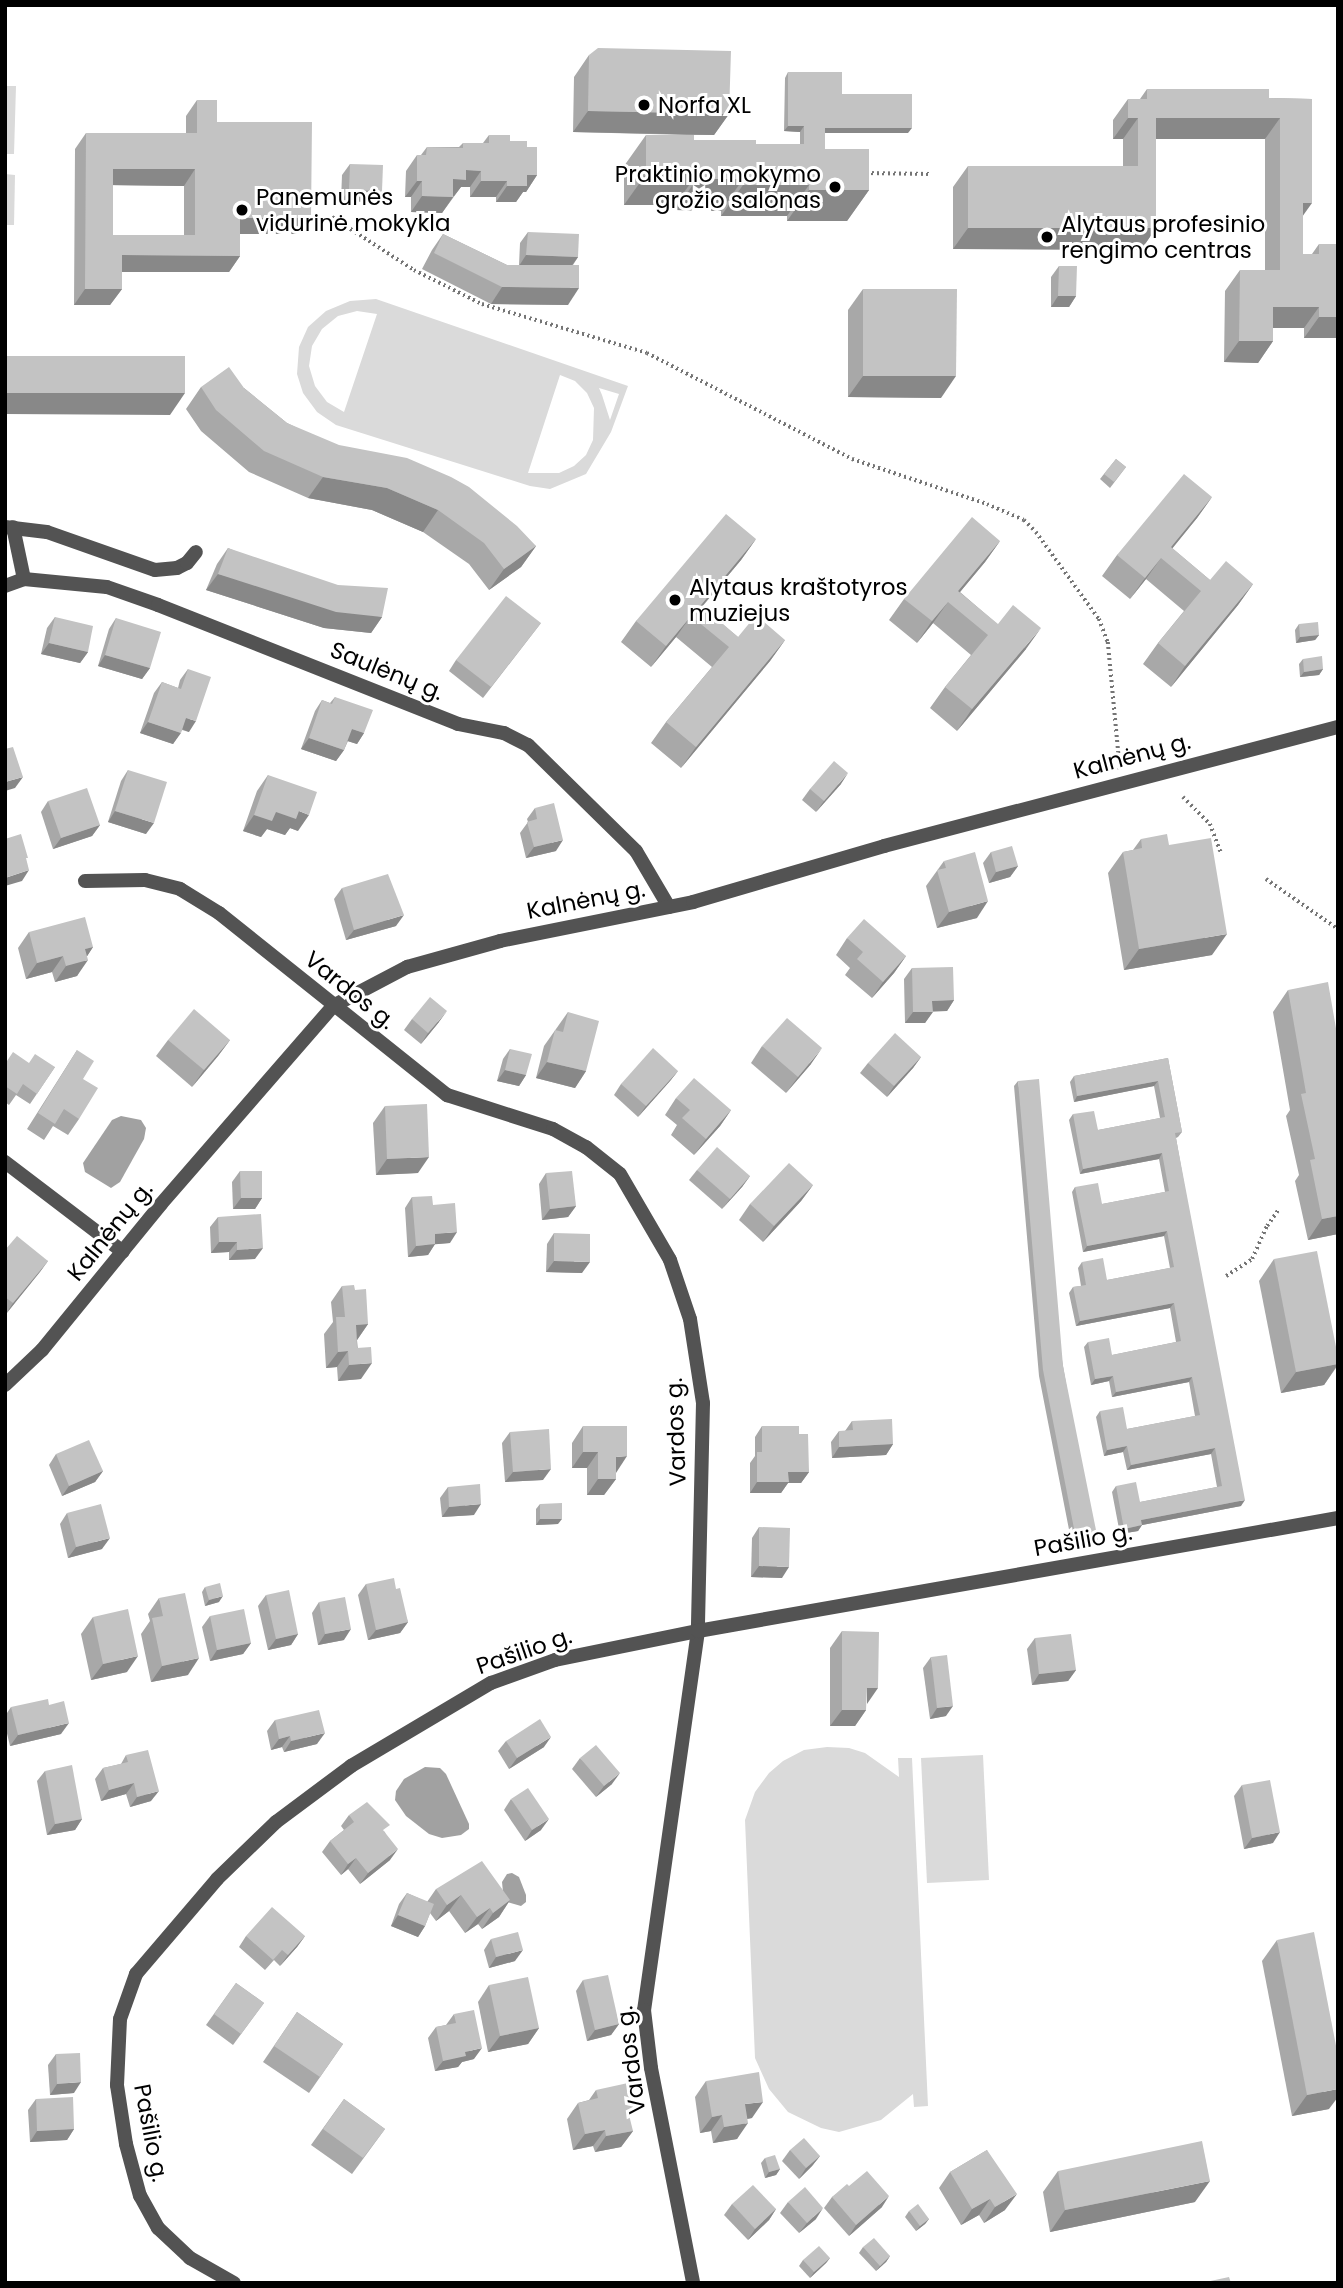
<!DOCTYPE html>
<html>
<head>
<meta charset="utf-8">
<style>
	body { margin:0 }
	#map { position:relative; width:1343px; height:2288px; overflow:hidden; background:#fff; font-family:Poppins,sans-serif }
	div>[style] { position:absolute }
	.green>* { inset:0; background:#dadada }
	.water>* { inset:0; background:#a1a1a1 }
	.path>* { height:3.5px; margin-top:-1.75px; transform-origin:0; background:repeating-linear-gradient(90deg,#757575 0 2px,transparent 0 5.5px) }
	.street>* { height:14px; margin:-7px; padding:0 7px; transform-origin:7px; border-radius:7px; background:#535353 }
	.wall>* { inset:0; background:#a8a8a8 }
	.shaded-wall>* { inset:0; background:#888 }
	.building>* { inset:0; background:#c3c3c3 }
	.dots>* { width:19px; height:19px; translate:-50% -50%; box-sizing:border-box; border:4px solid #fff; border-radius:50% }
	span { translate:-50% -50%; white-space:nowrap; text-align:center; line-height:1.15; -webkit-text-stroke:6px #fff; paint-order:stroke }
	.poi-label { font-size:23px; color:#000 }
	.left { translate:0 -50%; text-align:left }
	.right { translate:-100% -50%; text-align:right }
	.street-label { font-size:23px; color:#000 }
	.frame { position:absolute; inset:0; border:7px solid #000; pointer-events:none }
</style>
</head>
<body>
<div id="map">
	<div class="green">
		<div style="clip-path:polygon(5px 86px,16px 86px,14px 154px,5px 154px)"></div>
		<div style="clip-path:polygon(5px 174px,15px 175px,14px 225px,5px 225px)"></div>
		<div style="clip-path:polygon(evenodd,376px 299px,628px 386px,611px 432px,586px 474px,550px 489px,530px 486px,336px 425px,317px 412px,303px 393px,297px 374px,299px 347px,308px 327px,326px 311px,350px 301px,376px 299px,357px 311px,377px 314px,344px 412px,327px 402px,315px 386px,309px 366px,312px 346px,322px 329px,338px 316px,357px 311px,376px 299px,560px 375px,575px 381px,587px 393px,594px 408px,593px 440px,586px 455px,574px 466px,559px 473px,528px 473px,560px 375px,376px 299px,599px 388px,619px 394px,610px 420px,602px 395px,599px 388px)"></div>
		<div style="clip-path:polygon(827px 1747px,849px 1748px,865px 1753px,899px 1777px,898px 1758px,912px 1758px,928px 2106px,914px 2107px,913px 2094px,881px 2120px,839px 2132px,821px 2128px,788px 2112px,769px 2089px,755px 2058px,745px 1820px,755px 1792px,769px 1773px,783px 1761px,804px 1750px)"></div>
		<div style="clip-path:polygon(983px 1755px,989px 1880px,927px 1883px,921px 1758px)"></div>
	</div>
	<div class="water">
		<div style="clip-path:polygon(121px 1116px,141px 1120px,146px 1128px,144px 1139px,120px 1182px,111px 1188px,85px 1172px,83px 1163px,112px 1120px)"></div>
		<div style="clip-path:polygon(425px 1767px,440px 1768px,446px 1774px,469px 1824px,469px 1829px,461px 1835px,442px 1838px,429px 1834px,406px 1816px,395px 1800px,396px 1791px,404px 1779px)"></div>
		<div style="clip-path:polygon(512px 1873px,519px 1877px,526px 1895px,526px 1902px,521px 1906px,507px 1902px,503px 1892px,502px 1882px,507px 1874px)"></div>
	</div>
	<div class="path">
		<div style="left:866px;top:173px;width:64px;rotate:0.9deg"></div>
		<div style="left:332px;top:217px;width:98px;rotate:32.9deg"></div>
		<div style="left:414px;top:270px;width:76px;rotate:26.6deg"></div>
		<div style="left:482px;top:304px;width:172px;rotate:16.5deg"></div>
		<div style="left:647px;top:353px;width:231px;rotate:27.3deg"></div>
		<div style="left:852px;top:459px;width:142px;rotate:18.4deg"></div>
		<div style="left:987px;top:504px;width:40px;rotate:23.4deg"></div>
		<div style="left:1024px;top:520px;width:17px;rotate:45deg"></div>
		<div style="left:1036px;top:532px;width:107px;rotate:54.1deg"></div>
		<div style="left:1099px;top:619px;width:25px;rotate:69deg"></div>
		<div style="left:1108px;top:642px;width:129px;rotate:84.6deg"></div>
		<div style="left:1183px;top:797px;width:38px;rotate:45deg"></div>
		<div style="left:1210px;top:824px;width:30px;rotate:69deg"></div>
		<div style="left:1266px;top:879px;width:88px;rotate:34.8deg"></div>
		<div style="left:1226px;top:1276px;width:31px;rotate:-33deg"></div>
		<div style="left:1252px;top:1259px;width:36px;rotate:-66deg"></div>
		<div style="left:1267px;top:1226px;width:21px;rotate:-55deg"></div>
	</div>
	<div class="street">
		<div style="left:5px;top:527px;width:42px;rotate:6.8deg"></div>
		<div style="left:47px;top:532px;width:114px;rotate:19.4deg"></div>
		<div style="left:155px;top:570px;width:22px;rotate:-5deg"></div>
		<div style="left:177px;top:568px;width:11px;rotate:-27deg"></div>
		<div style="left:187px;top:563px;width:14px;rotate:-51deg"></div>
		<div style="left:24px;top:579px;width:83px;rotate:5.5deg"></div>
		<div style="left:107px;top:587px;width:54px;rotate:19.4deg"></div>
		<div style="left:158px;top:605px;width:323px;rotate:21.6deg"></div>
		<div style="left:458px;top:724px;width:47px;rotate:11.1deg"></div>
		<div style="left:504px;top:733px;width:27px;rotate:27deg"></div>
		<div style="left:528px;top:745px;width:151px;rotate:44.5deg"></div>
		<div style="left:636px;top:851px;width:65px;rotate:59.5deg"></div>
		<div style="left:5px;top:586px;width:20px;rotate:-20deg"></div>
		<div style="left:24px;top:579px;width:53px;rotate:-101.9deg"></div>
		<div style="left:85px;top:881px;width:60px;rotate:-1deg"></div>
		<div style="left:145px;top:880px;width:36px;rotate:14deg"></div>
		<div style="left:180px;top:889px;width:46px;rotate:31.6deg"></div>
		<div style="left:219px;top:913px;width:292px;rotate:38.6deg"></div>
		<div style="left:447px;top:1095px;width:111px;rotate:17.8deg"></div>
		<div style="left:553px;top:1129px;width:38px;rotate:29deg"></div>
		<div style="left:586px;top:1147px;width:43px;rotate:38.5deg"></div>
		<div style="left:620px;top:1174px;width:99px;rotate:59.8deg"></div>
		<div style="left:670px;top:1260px;width:62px;rotate:71.3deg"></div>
		<div style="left:690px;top:1319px;width:85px;rotate:81.2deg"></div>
		<div style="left:703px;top:1403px;width:228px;rotate:91.3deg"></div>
		<div style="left:698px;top:1631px;width:383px;rotate:98.1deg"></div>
		<div style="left:644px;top:2010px;width:58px;rotate:83.1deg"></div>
		<div style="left:651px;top:2068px;width:219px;rotate:78.9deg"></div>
		<div style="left:5px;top:1162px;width:148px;rotate:37.3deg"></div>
		<div style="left:5px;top:1385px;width:51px;rotate:-43.4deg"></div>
		<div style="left:42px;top:1350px;width:188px;rotate:-50.8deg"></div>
		<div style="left:161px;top:1204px;width:262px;rotate:-49deg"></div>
		<div style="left:333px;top:1006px;width:84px;rotate:-27.8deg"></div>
		<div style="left:407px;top:967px;width:97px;rotate:-15.6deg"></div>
		<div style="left:500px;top:941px;width:197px;rotate:-11.4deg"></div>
		<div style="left:693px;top:902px;width:199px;rotate:-16.3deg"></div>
		<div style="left:884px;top:846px;width:469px;rotate:-14.7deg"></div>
		<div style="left:234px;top:2283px;width:51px;rotate:-150.4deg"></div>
		<div style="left:190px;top:2258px;width:44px;rotate:-136.8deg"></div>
		<div style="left:158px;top:2228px;width:37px;rotate:-119deg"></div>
		<div style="left:140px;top:2196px;width:54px;rotate:-105.1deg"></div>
		<div style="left:126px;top:2144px;width:60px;rotate:-98.7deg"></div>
		<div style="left:117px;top:2085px;width:66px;rotate:-87.4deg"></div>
		<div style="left:120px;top:2019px;width:48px;rotate:-70.4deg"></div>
		<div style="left:136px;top:1974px;width:125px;rotate:-49.5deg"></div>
		<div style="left:217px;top:1879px;width:82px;rotate:-44deg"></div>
		<div style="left:276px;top:1822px;width:94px;rotate:-36.7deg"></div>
		<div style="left:351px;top:1766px;width:163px;rotate:-30.7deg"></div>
		<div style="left:491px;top:1683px;width:68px;rotate:-19.8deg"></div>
		<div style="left:555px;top:1660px;width:146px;rotate:-11.5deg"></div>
		<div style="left:698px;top:1631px;width:650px;rotate:-10.01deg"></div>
	</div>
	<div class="wall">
		<div style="clip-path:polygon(589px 55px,729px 114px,714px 135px,694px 135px,694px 140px,756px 144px,800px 144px,800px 132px,784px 131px,785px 78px,788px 72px,842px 94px,908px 133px,825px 133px,825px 149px,869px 190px,847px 221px,787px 221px,787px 216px,721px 216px,721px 211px,675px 210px,675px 205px,624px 205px,624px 166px,646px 135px,687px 135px,573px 132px,574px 77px)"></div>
		<div style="clip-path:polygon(1147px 89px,1269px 98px,1312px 99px,1303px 216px,1303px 254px,1312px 254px,1319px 244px,1338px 338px,1304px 338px,1304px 328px,1273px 328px,1273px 341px,1258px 363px,1224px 362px,1225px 291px,1240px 270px,1265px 270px,1265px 139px,1156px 139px,1156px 228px,1141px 250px,953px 249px,953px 187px,968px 166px,1123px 166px,1123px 139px,1113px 139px,1113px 120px,1128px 99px,1140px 99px)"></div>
		<div style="clip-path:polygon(evenodd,197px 100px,217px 122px,311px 218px,300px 234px,240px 234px,240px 256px,229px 272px,122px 272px,122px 289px,110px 305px,74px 305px,75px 149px,86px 133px,186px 133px,186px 116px,197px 100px,113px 185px,184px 186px,184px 235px,113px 235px,113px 185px)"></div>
		<div style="clip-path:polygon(489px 135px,527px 147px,537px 175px,526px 192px,523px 192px,516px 202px,496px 202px,496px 197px,470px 197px,470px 187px,461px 187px,442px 213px,411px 212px,411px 197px,405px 197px,406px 171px,417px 155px,421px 155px,427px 147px,459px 147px,463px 143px,483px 143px)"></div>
		<div style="clip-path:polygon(350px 164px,382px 191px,375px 202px,341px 201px,342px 175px)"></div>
		<div style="clip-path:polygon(528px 232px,578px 257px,573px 265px,568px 305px,491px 304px,422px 269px,432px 250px,443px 234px,507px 265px,519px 265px,520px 243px)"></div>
		<div style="clip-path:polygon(1059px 266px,1076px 296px,1069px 307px,1051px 307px,1051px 277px)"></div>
		<div style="clip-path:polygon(863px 289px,941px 398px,848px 397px,848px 310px)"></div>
		<div style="clip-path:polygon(201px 387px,244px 388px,287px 423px,536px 546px,521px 567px,489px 590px,469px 564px,423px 532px,372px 510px,308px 498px,249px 472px,201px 431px,186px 409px)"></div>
		<div style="clip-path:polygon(1116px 459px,1126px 467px,1110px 488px,1100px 479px)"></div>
		<div style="clip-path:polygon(1212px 497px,1197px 518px,1172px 548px,1210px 580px,1253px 584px,1238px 605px,1171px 687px,1143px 664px,1158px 643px,1184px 611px,1146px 579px,1130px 599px,1102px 576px,1117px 555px)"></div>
		<div style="clip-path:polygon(756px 539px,741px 560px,702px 607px,738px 637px,785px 640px,770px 661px,681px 768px,651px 743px,666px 722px,712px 667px,676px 637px,651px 667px,621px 642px,636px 621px)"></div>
		<div style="clip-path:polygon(1000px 541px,985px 562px,960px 592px,1026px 649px,957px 731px,930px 708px,945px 687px,971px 655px,933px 623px,917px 643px,889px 620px,904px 599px)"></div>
		<div style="clip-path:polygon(228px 548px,382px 617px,371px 633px,324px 628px,206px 590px,217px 564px)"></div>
		<div style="clip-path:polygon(55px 617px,88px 652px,80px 663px,41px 654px,47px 628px)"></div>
		<div style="clip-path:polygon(116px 618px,150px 668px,142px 679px,98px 666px,109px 629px)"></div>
		<div style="clip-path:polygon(541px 623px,483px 698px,449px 671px,456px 660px)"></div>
		<div style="clip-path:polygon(1299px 624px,1319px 635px,1315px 640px,1296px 643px,1295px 630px)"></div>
		<div style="clip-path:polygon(1303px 659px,1323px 669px,1319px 675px,1300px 677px,1299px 664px)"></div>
		<div style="clip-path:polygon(188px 669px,189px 732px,182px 730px,173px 744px,140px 733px,154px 693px,162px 682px,178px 688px,180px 680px)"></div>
		<div style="clip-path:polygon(335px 697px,364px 733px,357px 744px,348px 741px,344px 750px,336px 761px,301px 749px,315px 711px,322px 700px,330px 703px)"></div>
		<div style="clip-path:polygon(128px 770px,146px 834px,108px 822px,121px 781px)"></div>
		<div style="clip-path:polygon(268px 775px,298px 831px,290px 828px,285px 835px,267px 829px,261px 837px,243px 831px,257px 791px)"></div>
		<div style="clip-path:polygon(841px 784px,816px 812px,802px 800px,810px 789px)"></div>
		<div style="clip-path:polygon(48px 801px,100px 825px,92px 836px,53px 849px,41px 812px)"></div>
		<div style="clip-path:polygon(535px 808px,556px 851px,526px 858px,520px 833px,528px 822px,527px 819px)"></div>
		<div style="clip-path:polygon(1141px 839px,1169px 845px,1212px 955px,1124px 970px,1108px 873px,1123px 852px,1133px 850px)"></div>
		<div style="clip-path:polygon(991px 852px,1018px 866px,1010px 877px,989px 883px,983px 863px)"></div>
		<div style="clip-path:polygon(944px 861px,977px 918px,937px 928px,926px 886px)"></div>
		<div style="clip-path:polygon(342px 888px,396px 926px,346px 940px,334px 899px)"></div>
		<div style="clip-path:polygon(29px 932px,93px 947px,87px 956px,77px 976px,55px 982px,52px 972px,26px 979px,18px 948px)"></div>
		<div style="clip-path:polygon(847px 938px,906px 956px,894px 973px,872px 998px,845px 975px,850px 968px,836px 955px)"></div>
		<div style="clip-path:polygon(912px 968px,954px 1000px,947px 1011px,933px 1011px,925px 1023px,905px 1023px,904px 979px)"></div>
		<div style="clip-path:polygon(1288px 990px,1338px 1040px,1338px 1234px,1308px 1240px,1295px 1181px,1299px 1175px,1286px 1116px,1290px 1110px,1273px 1012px)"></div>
		<div style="clip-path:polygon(568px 1012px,586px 1071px,575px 1088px,536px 1078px,544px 1046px)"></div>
		<div style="clip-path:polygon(412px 1019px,439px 1022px,421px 1044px,404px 1030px)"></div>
		<div style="clip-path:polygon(168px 1040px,230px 1040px,218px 1056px,192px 1087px,156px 1056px)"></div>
		<div style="clip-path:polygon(762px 1046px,811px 1064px,786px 1093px,751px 1063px)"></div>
		<div style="clip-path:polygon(510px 1049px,526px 1075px,519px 1086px,497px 1081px,503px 1059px)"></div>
		<div style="clip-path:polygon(77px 1050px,83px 1079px,79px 1119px,68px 1135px,53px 1126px,44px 1140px,27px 1129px)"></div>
		<div style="clip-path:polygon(921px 1057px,913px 1068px,887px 1097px,860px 1073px,868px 1063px)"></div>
		<div style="clip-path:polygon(1168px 1058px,1182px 1132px,1178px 1137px,1176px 1138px,1241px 1506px,1142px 1525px,1138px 1531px,1120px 1534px,1112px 1492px,1116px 1486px,1140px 1502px,1217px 1487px,1211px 1454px,1127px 1470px,1123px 1452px,1104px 1456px,1096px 1417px,1100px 1411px,1127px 1429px,1195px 1416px,1189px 1382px,1112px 1397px,1109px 1381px,1091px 1385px,1084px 1347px,1088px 1342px,1112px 1355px,1176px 1342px,1170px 1308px,1076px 1326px,1069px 1293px,1073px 1287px,1081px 1286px,1078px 1268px,1082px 1262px,1107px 1280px,1170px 1268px,1164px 1236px,1083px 1252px,1072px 1192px,1075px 1187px,1102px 1204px,1165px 1192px,1159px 1159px,1080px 1174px,1069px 1120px,1073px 1114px,1098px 1130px,1160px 1118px,1154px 1086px,1074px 1102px,1070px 1082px,1074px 1076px)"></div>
		<div style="clip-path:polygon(5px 1063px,55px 1067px,30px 1104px,16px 1095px,9px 1105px,5px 1102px)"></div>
		<div style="clip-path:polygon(678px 1071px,670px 1081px,638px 1117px,614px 1095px,621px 1084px)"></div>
		<div style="clip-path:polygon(1018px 1081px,1063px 1366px,1094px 1546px,1073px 1550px,1039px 1376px,1014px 1086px)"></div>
		<div style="clip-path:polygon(676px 1098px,731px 1110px,720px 1126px,694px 1155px,671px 1135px,677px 1125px,665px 1115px)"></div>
		<div style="clip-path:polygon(385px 1106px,418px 1173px,376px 1175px,373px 1123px)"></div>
		<div style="clip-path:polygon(697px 1170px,750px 1176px,742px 1187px,722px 1209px,689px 1180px)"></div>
		<div style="clip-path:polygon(240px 1171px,262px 1198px,255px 1209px,233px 1209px,232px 1182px)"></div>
		<div style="clip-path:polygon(546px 1173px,576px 1206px,568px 1217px,542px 1220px,539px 1184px)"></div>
		<div style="clip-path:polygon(813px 1185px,801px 1201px,763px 1242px,739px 1220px,750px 1204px)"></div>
		<div style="clip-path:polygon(412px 1197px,433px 1205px,450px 1243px,435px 1244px,428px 1255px,408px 1257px,405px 1208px)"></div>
		<div style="clip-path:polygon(218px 1217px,255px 1259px,229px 1260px,229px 1252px,211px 1253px,210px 1227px)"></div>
		<div style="clip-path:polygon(554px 1233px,582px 1273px,546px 1272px,547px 1244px)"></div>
		<div style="clip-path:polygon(5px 1250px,48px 1261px,6px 1314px,5px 1314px)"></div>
		<div style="clip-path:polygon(1274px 1259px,1338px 1357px,1338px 1365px,1324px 1385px,1281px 1393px,1259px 1281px)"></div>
		<div style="clip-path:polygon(342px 1286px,355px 1290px,368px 1324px,357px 1340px,361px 1379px,338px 1381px,337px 1367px,326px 1368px,324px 1334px,333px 1322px,331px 1302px)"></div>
		<div style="clip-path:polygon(852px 1421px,893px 1444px,886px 1455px,832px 1458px,831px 1442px,839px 1431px,845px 1431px)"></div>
		<div style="clip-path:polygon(583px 1426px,616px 1473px,616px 1479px,604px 1495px,587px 1495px,587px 1468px,572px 1468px,572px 1443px)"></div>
		<div style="clip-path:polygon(762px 1426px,799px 1434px,809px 1472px,801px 1483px,788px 1483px,781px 1493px,750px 1493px,750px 1463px,755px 1456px,755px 1437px)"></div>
		<div style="clip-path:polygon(510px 1432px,543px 1480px,505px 1482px,502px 1443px)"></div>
		<div style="clip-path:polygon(56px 1454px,103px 1471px,95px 1482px,62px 1496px,49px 1465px)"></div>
		<div style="clip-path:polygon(448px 1487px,474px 1515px,442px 1517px,440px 1498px)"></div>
		<div style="clip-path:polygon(540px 1504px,558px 1524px,536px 1525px,536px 1509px)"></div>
		<div style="clip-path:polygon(67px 1513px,102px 1549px,68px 1558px,60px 1524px)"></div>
		<div style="clip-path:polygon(759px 1527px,782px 1578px,751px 1577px,752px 1538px)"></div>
		<div style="clip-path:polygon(366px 1584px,396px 1589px,408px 1622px,400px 1633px,368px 1640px,358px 1595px)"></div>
		<div style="clip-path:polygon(205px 1587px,219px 1602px,205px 1606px,202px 1592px)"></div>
		<div style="clip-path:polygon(266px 1595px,298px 1634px,291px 1645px,268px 1650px,258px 1606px)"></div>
		<div style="clip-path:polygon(159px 1598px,188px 1675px,151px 1682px,141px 1634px,150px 1621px,148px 1614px)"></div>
		<div style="clip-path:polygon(319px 1602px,344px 1640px,318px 1645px,312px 1613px)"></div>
		<div style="clip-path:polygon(210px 1616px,251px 1643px,243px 1654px,210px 1661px,202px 1627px)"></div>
		<div style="clip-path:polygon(93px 1617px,127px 1672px,91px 1680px,81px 1634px)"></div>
		<div style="clip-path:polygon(842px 1631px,866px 1704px,866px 1710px,855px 1726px,830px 1726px,830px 1648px)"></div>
		<div style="clip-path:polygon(1035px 1638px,1076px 1670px,1068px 1681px,1032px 1685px,1027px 1649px)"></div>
		<div style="clip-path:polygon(931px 1657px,946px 1716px,930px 1719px,923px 1668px)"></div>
		<div style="clip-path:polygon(11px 1707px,61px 1734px,10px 1746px,5px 1725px,5px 1716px)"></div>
		<div style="clip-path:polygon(275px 1720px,317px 1744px,284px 1752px,282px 1747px,271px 1750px,267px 1731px)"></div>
		<div style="clip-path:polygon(506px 1741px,544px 1747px,509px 1769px,498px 1751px)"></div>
		<div style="clip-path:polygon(126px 1755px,151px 1801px,130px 1807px,126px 1794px,101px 1801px,95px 1779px,103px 1768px,121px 1764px)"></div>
		<div style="clip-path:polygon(580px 1758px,612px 1784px,596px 1797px,572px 1769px)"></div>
		<div style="clip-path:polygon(45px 1771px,82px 1819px,75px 1830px,47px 1835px,37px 1781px)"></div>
		<div style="clip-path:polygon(1242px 1785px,1273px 1843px,1244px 1849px,1234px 1796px)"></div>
		<div style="clip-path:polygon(511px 1799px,541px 1830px,525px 1841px,504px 1810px)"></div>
		<div style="clip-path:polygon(349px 1815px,385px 1832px,390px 1860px,360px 1884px,348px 1869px,341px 1875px,322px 1852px,330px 1841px,344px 1830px,341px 1826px)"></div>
		<div style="clip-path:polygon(436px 1889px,510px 1900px,499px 1917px,482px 1929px,478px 1924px,465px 1933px,449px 1911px,436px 1921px,430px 1913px,425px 1926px,418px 1937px,391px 1926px,399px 1904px,407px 1893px,427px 1902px)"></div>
		<div style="clip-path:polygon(246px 1936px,305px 1936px,297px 1947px,280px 1966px,274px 1960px,265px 1970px,239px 1947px)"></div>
		<div style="clip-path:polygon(491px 1939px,515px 1961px,489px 1968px,484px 1950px)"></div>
		<div style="clip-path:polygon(1277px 1940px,1329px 2109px,1292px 2116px,1262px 1961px)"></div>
		<div style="clip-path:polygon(583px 1980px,619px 2024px,611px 2035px,587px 2041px,576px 1991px)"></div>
		<div style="clip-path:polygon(236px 1983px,264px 2003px,233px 2045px,206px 2025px)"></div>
		<div style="clip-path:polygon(489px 1985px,539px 2028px,528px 2044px,488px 2052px,478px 2002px)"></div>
		<div style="clip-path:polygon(297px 2012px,343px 2044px,309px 2093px,263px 2062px)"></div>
		<div style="clip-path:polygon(454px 2014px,474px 2059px,462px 2062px,458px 2067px,435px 2071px,428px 2038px,436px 2027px,446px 2025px)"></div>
		<div style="clip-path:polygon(56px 2054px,74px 2093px,50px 2095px,48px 2065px)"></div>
		<div style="clip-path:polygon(706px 2081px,752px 2118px,747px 2119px,737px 2139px,713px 2143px,711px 2131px,700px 2133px,695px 2097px)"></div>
		<div style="clip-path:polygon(596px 2090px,633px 2131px,621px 2147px,595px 2152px,593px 2146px,573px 2150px,567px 2119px,578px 2103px,589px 2100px)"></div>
		<div style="clip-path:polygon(36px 2099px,74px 2129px,67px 2140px,30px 2142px,28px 2110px)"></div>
		<div style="clip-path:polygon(344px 2099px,385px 2129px,352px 2174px,311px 2145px)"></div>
		<div style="clip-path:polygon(790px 2150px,820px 2156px,812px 2166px,799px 2179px,782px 2161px)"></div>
		<div style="clip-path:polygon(987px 2150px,1005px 2210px,984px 2223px,979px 2215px,961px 2225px,939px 2188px,950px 2172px)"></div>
		<div style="clip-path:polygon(765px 2158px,780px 2169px,776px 2175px,765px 2178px,761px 2163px)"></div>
		<div style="clip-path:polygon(1058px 2171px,1195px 2202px,1050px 2232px,1043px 2192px)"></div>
		<div style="clip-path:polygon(849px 2186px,882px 2207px,849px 2236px,824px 2208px,832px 2197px)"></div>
		<div style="clip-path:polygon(788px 2202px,816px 2219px,799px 2233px,780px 2213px)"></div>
		<div style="clip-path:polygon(732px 2204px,776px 2209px,769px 2220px,748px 2240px,724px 2215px)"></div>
		<div style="clip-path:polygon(909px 2211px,929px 2219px,925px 2224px,916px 2231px,905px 2217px)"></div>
		<div style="clip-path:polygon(863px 2247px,890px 2256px,886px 2262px,876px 2271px,859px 2253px)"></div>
		<div style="clip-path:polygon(830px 2258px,826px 2263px,810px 2278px,799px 2266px,803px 2260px)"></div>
	</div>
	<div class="shaded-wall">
		<div style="clip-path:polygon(588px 111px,729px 114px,714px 135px,573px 132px)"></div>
		<div style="clip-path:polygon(1128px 118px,1138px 118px,1123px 139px,1113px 139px)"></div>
		<div style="clip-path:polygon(1156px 118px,1280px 118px,1265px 139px,1141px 139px)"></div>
		<div style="clip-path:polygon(788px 126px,804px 126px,800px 132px,784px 131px)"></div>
		<div style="clip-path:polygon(825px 128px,912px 128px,908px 133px,821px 133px)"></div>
		<div style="clip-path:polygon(113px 169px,195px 169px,184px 186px,102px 185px)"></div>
		<div style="clip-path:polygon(466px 170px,481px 171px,470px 187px,461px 187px,454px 196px,442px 196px,453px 179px)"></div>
		<div style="clip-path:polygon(646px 174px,697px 174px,675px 205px,624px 205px)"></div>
		<div style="clip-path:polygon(527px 175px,537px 175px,526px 192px,523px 192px,516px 202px,496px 202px,507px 186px)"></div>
		<div style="clip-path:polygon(697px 179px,743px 179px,721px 211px,675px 210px)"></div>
		<div style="clip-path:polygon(417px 181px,422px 181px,411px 197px,405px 197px)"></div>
		<div style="clip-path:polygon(481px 181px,507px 181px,496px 197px,470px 197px)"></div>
		<div style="clip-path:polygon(743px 185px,809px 185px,787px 216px,721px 216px)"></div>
		<div style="clip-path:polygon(349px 190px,382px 191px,375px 202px,341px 201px)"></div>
		<div style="clip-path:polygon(809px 190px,869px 190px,847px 221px,787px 221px)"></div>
		<div style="clip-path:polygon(422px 196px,453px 197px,442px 213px,411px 212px)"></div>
		<div style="clip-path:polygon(1303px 203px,1312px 203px,1297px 224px)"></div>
		<div style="clip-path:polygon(240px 218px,311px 218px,300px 234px,229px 234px)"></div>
		<div style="clip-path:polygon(968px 228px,1156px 228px,1141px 250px,953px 249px)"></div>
		<div style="clip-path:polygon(122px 255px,240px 256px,229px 272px,110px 272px)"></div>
		<div style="clip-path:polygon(526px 255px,578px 257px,570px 268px,519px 266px)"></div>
		<div style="clip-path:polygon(502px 287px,579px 288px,568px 305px,491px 304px)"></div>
		<div style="clip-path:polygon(85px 289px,122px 289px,110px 305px,74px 305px)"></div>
		<div style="clip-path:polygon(1058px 296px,1076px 296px,1069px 307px,1051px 307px)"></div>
		<div style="clip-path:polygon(1273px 307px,1319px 307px,1304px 328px,1258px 328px)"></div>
		<div style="clip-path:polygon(1319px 317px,1338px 317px,1338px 338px,1304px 338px)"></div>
		<div style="clip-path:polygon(1239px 341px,1273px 341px,1258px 363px,1224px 362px)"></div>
		<div style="clip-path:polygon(863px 376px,956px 376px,941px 398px,848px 397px)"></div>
		<div style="clip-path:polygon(5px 393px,185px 393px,170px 415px,5px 414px)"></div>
		<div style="clip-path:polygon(323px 477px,387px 488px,438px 510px,423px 532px,372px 510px,308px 498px)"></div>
		<div style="clip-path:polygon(1212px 497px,1197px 518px,1163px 560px,1171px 547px)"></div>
		<div style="clip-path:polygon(756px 539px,741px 560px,693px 617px,701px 605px)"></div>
		<div style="clip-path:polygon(1000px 541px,985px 562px,950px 604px,958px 591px)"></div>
		<div style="clip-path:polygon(536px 546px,521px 567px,489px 590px,504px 569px)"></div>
		<div style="clip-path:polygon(1161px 558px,1146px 579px,1130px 599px,1145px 578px)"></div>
		<div style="clip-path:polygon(218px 574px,382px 617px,371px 633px,324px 628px,206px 590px)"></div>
		<div style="clip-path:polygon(1253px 584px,1238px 605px,1171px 687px,1185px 666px)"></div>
		<div style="clip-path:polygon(948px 602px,933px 623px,917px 643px,932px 621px)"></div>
		<div style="clip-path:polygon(691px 616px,676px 637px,651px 667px,666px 646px)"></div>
		<div style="clip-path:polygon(1041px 628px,1026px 649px,957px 731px,972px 709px)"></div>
		<div style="clip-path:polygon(1319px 635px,1315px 640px,1296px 643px,1300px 637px)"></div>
		<div style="clip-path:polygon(785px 640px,770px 661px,681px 768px,696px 747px)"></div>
		<div style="clip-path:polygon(49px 643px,88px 652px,80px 663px,41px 654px)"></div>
		<div style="clip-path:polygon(105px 655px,150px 668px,142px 679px,98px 666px)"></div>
		<div style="clip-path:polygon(1323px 669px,1319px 675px,1300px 677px,1304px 672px)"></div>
		<div style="clip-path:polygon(186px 718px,196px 721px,189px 732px,179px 728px)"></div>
		<div style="clip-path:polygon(148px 722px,181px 733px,173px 744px,140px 733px)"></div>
		<div style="clip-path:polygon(352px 729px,364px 733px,357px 744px,344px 740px)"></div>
		<div style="clip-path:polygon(309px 738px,344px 750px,336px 761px,301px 749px)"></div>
		<div style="clip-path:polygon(848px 773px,841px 784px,816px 812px,824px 801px)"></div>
		<div style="clip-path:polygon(23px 777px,15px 788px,5px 791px,5px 782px)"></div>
		<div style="clip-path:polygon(115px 811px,154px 823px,146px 834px,108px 822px)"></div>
		<div style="clip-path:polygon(299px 811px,309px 815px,298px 831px,290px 828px,285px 835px,267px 829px,261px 837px,243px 831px,254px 815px,276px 812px)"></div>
		<div style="clip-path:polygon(100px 825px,92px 836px,53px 849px,61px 838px)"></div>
		<div style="clip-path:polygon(563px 840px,556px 851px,526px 858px,534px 847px)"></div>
		<div style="clip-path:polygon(1018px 866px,1010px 877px,989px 883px,996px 872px)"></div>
		<div style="clip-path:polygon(29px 870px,22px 881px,5px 886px,5px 878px)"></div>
		<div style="clip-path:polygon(988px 901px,977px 918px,937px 928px,949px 912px)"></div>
		<div style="clip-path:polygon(404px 915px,396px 926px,346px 940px,354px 930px)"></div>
		<div style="clip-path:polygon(1227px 934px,1212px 955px,1124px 970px,1139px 949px)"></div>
		<div style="clip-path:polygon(93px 947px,84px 961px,88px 960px,77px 976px,55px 982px,66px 966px,85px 949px)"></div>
		<div style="clip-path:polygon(63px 956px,52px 972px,26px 979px,37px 963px)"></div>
		<div style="clip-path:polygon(906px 956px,894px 973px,872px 998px,883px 982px)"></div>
		<div style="clip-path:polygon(954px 1000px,947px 1011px,925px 1012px,932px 1001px)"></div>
		<div style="clip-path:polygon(447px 1011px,439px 1022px,421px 1044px,428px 1033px)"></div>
		<div style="clip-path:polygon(913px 1012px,933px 1012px,925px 1023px,905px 1023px)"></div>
		<div style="clip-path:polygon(230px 1040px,218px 1056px,192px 1087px,204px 1070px)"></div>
		<div style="clip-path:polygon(822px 1048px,811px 1064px,786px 1093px,798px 1077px)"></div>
		<div style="clip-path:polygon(921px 1057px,913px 1068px,887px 1097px,894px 1086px)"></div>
		<div style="clip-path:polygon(547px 1062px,586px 1071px,575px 1088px,536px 1078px)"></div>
		<div style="clip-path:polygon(505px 1070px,526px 1075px,519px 1086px,497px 1081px)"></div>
		<div style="clip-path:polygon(678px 1071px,670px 1081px,638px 1117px,646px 1106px)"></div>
		<div style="clip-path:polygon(1158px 1081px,1154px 1086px,1074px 1102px,1077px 1096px)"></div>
		<div style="clip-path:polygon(731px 1110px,720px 1126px,694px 1155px,706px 1139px)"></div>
		<div style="clip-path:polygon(1162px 1153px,1159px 1159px,1080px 1174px,1083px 1169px)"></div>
		<div style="clip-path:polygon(429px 1157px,418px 1173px,376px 1175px,387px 1159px)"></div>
		<div style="clip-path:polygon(750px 1176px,742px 1187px,722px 1209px,730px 1199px)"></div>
		<div style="clip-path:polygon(813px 1185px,801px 1201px,763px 1242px,774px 1226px)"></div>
		<div style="clip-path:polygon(241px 1198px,262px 1198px,255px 1209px,233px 1209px)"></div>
		<div style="clip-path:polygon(576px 1206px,568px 1217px,542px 1220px,550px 1209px)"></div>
		<div style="clip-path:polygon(1338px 1216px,1338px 1234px,1308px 1240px,1322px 1219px)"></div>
		<div style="clip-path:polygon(1167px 1231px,1164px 1236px,1083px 1252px,1087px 1246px)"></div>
		<div style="clip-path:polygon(457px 1232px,450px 1243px,427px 1245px,435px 1234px)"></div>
		<div style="clip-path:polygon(219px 1242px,237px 1242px,229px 1252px,211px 1253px)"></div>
		<div style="clip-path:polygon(435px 1244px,428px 1255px,408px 1257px,416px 1246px)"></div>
		<div style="clip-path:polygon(263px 1248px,255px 1259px,229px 1260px,237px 1250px)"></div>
		<div style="clip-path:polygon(48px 1261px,40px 1272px,6px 1314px,13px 1303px)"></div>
		<div style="clip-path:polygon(554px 1261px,590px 1262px,582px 1273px,546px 1272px)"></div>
		<div style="clip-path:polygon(1174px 1303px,1170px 1308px,1076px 1326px,1080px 1321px)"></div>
		<div style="clip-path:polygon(368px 1324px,357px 1340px,356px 1325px)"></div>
		<div style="clip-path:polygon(348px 1351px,337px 1367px,326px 1368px,338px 1352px)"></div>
		<div style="clip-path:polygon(372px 1363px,361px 1379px,338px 1381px,349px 1365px)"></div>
		<div style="clip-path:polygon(1338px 1364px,1324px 1385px,1281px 1393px,1296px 1372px)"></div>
		<div style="clip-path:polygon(1113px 1376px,1109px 1381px,1091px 1385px,1095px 1379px)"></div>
		<div style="clip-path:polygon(1192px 1377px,1189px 1382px,1112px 1397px,1116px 1392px)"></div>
		<div style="clip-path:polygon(893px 1444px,886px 1455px,832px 1458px,839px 1447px)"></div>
		<div style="clip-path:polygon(1127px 1446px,1123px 1452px,1104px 1456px,1107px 1450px)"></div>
		<div style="clip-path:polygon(1215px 1448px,1211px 1454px,1127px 1470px,1131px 1465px)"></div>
		<div style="clip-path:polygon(583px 1452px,598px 1452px,587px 1468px,572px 1468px)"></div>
		<div style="clip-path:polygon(627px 1456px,616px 1473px,616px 1457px)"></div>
		<div style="clip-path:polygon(551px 1469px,543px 1480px,505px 1482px,513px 1472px)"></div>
		<div style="clip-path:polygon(103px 1471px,95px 1482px,62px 1496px,69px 1486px)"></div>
		<div style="clip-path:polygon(788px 1472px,809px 1472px,801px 1483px,788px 1483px,781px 1493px,750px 1493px,757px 1482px)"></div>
		<div style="clip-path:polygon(598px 1479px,616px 1479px,604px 1495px,587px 1495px)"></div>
		<div style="clip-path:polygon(1245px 1500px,1241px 1506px,1137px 1526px,1141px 1520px)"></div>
		<div style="clip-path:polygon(481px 1504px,474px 1515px,442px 1517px,449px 1507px)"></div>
		<div style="clip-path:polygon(540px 1519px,562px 1519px,558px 1524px,536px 1525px)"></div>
		<div style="clip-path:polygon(1142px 1525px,1138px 1531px,1120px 1534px,1124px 1529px)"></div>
		<div style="clip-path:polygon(110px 1538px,102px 1549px,68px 1558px,76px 1547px)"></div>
		<div style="clip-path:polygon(1098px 1540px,1094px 1546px,1073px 1550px,1077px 1544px)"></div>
		<div style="clip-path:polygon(759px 1566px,789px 1567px,782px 1578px,751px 1577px)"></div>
		<div style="clip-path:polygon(223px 1596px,219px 1602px,205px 1606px,209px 1600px)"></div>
		<div style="clip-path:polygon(408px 1622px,400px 1633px,368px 1640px,376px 1630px)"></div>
		<div style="clip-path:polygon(351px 1629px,344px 1640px,318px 1645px,325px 1634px)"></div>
		<div style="clip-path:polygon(298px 1634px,291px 1645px,268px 1650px,276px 1639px)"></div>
		<div style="clip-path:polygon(251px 1643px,243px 1654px,210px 1661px,217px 1650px)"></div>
		<div style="clip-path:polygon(138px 1656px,127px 1672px,91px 1680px,103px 1664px)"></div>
		<div style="clip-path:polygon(199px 1658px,188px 1675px,151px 1682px,162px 1666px)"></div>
		<div style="clip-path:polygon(1076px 1670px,1068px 1681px,1032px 1685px,1039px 1674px)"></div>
		<div style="clip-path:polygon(867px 1688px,878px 1688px,867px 1704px)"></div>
		<div style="clip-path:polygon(953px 1706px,946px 1716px,930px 1719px,937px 1708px)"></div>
		<div style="clip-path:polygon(842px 1710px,866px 1710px,855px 1726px,830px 1726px)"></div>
		<div style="clip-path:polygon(69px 1723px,61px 1734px,10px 1746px,18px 1735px)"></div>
		<div style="clip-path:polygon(325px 1733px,317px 1744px,284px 1752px,291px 1741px)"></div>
		<div style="clip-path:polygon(290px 1736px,282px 1747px,271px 1750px,279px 1739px)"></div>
		<div style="clip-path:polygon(551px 1737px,544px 1747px,509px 1769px,517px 1758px)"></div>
		<div style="clip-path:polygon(620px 1773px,612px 1784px,596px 1797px,604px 1786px)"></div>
		<div style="clip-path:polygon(134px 1783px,126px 1794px,101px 1801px,109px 1790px)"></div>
		<div style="clip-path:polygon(159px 1791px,151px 1801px,130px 1807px,137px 1797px)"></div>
		<div style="clip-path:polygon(82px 1819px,75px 1830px,47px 1835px,55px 1824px)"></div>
		<div style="clip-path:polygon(549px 1819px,541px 1830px,525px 1841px,532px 1830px)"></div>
		<div style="clip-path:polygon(1280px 1832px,1273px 1843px,1244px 1849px,1252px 1838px)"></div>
		<div style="clip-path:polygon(398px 1849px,390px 1860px,360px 1884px,368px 1873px)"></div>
		<div style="clip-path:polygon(356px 1858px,348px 1869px,341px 1875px,348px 1864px)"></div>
		<div style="clip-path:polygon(461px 1895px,449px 1911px,436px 1921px,447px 1905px)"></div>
		<div style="clip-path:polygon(510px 1900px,499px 1917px,482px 1929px,493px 1913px)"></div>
		<div style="clip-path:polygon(490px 1908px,478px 1924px,465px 1933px,477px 1917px)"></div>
		<div style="clip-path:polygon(398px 1915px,425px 1926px,418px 1937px,391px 1926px)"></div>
		<div style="clip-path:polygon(305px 1936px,297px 1947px,280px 1966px,288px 1955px)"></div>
		<div style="clip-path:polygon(523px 1950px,515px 1961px,489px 1968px,496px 1957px)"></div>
		<div style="clip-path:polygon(619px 2024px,611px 2035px,587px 2041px,595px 2030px)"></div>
		<div style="clip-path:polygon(539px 2028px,528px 2044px,488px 2052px,500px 2036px)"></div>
		<div style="clip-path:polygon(482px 2048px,474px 2059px,462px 2062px,458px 2067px,435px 2071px,443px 2061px,465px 2052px)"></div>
		<div style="clip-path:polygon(81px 2082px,74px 2093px,50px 2095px,57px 2084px)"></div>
		<div style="clip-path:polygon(1338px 2089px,1338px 2097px,1329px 2109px,1292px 2116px,1307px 2095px)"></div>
		<div style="clip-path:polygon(763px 2102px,752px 2118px,734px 2121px,745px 2104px)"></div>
		<div style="clip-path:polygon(722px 2115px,711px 2131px,700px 2133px,712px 2117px)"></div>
		<div style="clip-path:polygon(748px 2123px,737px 2139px,713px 2143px,724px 2127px)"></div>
		<div style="clip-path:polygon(74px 2129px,67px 2140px,30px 2142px,37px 2131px)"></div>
		<div style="clip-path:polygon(605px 2130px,593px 2146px,573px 2150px,585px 2134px)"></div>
		<div style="clip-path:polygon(633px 2131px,621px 2147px,595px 2152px,606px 2136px)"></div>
		<div style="clip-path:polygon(820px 2156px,812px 2166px,799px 2179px,806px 2168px)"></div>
		<div style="clip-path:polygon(780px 2169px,776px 2175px,765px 2178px,769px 2172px)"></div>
		<div style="clip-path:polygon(1210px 2181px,1195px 2202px,1050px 2232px,1065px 2210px)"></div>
		<div style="clip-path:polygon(1017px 2194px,1005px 2210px,984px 2223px,995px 2207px)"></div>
		<div style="clip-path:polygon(889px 2196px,882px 2207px,849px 2236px,856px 2225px)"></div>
		<div style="clip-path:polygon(990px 2199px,979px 2215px,961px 2225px,972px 2209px)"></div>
		<div style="clip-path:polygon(823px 2208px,816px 2219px,799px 2233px,807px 2223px)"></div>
		<div style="clip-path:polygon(776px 2209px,769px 2220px,748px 2240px,755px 2229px)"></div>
		<div style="clip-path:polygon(929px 2219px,925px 2224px,916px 2231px,920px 2226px)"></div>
		<div style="clip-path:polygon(890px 2256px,886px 2262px,876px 2271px,880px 2266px)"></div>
		<div style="clip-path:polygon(830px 2258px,826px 2263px,810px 2278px,814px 2272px)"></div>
	</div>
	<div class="building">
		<div style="clip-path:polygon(598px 48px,731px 51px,729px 114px,588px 111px,589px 55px)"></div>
		<div style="clip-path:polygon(788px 72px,842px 72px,842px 94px,912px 94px,912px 128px,825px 128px,825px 149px,822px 149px,822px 144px,804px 144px,804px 126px,788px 126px)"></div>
		<div style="clip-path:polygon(1147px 89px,1269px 89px,1269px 98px,1312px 99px,1312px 203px,1303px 203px,1303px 254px,1319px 254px,1319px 244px,1338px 244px,1338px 317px,1319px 317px,1319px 307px,1273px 307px,1273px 341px,1239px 341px,1240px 270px,1280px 270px,1280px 118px,1156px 118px,1156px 228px,968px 228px,968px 166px,1138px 166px,1138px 118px,1128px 118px,1128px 99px,1147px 99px)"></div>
		<div style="clip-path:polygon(evenodd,197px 100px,217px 100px,217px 122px,312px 122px,311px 218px,240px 218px,240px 256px,122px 255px,122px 289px,85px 289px,86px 133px,197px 133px,197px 100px,113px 169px,195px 169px,195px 235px,113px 235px,113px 169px)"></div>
		<div style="clip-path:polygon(489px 135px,510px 135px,510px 141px,527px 141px,527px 147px,537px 147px,537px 175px,527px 175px,527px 186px,507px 186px,507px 181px,481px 181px,481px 171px,466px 170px,466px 180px,453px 179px,453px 197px,422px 196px,422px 181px,417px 181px,417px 155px,426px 155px,427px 147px,463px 148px,463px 143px,489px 143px)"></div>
		<div style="clip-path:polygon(646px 135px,694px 135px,694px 140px,756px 140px,756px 144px,822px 144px,822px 149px,869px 149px,869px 190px,809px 190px,809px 185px,743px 185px,743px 179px,697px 179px,697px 174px,646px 174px)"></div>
		<div style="clip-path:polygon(350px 164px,383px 165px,382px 191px,349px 190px)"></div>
		<div style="clip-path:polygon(528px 232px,579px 234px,578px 257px,526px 255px)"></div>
		<div style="clip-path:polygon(443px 234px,507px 265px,579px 265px,579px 288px,502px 287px,434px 253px)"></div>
		<div style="clip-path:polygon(1059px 266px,1077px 266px,1076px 296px,1058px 296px)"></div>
		<div style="clip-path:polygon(863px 289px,957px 289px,956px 376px,863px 376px)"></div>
		<div style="clip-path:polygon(5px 356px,185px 356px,185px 393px,5px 393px)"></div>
		<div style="clip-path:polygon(229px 367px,244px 388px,287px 423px,339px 445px,407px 458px,451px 477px,469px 487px,517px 526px,536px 546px,504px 569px,484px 543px,438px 510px,387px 488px,323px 477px,264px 451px,216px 410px,201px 387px)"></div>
		<div style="clip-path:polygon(1116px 459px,1126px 467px,1114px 482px,1104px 474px)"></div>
		<div style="clip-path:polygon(1184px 474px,1212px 497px,1171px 547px,1210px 580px,1226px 561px,1253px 584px,1185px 666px,1158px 643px,1201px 591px,1161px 558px,1145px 578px,1117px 555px)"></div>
		<div style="clip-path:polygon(726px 514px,756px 539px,701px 605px,738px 637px,756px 615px,785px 640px,696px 747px,666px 722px,729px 647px,691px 616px,666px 646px,636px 621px)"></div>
		<div style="clip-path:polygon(972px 517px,1000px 541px,958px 591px,998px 624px,1013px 605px,1041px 628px,972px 709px,945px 687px,988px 635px,948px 602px,932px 621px,904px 599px)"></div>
		<div style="clip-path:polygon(228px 548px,338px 585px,388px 588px,382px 617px,336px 612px,218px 574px)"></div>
		<div style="clip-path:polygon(506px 596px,541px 623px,491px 687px,456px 660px)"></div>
		<div style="clip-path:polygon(55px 617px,93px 626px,88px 652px,49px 643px)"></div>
		<div style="clip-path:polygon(116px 618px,161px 632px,150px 668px,105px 655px)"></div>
		<div style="clip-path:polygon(1318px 622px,1319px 635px,1300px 637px,1299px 624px)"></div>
		<div style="clip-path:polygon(1322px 656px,1323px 669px,1304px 672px,1303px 659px)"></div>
		<div style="clip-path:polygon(188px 669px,211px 677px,196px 721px,186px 718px,181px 733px,148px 722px,162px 682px,181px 689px)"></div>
		<div style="clip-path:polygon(335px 697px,373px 710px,364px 733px,352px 729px,344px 750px,309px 738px,322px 700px,332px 704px)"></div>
		<div style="clip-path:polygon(13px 747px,23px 777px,5px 782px,5px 749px)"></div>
		<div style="clip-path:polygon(834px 761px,848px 773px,824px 801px,810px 789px)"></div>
		<div style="clip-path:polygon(128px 770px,167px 782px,154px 823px,115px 811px)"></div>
		<div style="clip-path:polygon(268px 775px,317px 792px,309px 815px,299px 811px,296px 819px,276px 812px,272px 821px,254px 815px)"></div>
		<div style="clip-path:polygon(87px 788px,100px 825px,61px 838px,48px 801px)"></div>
		<div style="clip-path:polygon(554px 803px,563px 840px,534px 847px,527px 822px,537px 819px,535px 808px)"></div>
		<div style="clip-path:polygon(21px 834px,28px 858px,26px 858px,29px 870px,5px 878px,5px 839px)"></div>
		<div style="clip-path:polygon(1167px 834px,1169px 845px,1211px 838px,1227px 934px,1139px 949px,1123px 852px,1142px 848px,1141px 839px)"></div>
		<div style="clip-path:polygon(1012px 846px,1018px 866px,996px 872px,991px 852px)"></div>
		<div style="clip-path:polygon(975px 852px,988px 901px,949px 912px,937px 870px,946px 868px,944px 861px)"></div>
		<div style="clip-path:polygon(388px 874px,404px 915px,354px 930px,342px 888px)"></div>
		<div style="clip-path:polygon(85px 917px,93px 947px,85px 949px,88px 960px,66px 966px,63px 956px,37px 963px,29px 932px)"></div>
		<div style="clip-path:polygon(864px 919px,906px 956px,883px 982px,857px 959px,863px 952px,847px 938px)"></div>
		<div style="clip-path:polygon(953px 967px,954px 1000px,932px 1001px,933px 1012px,913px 1012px,912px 968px)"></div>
		<div style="clip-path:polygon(1328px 982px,1338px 1040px,1338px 1216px,1322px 1219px,1310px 1160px,1315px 1159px,1301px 1094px,1306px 1093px,1288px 990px)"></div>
		<div style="clip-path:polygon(430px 997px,447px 1011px,428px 1033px,412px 1019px)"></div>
		<div style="clip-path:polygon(194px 1009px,230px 1040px,204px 1070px,168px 1040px)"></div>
		<div style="clip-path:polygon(568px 1012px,599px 1021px,586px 1071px,547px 1062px,555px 1030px,563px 1032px)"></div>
		<div style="clip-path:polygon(787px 1018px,822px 1048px,798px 1077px,762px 1046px)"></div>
		<div style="clip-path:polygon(895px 1033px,921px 1057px,894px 1086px,868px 1063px)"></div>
		<div style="clip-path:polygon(653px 1048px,678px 1071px,646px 1106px,621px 1084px)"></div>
		<div style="clip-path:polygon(510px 1049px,532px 1054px,526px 1075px,505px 1070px)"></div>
		<div style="clip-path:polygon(77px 1050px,94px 1061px,83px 1079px,98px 1088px,79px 1119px,64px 1109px,55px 1124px,38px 1113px)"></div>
		<div style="clip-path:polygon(13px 1052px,29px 1063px,35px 1054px,55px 1067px,37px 1094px,23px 1084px,17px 1094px,5px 1086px,5px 1064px)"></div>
		<div style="clip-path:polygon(1168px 1058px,1182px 1132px,1175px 1133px,1245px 1500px,1141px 1520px,1142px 1525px,1124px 1529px,1116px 1486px,1136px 1482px,1140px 1502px,1222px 1486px,1215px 1448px,1131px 1465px,1127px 1446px,1107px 1450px,1100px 1411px,1123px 1407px,1127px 1429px,1200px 1415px,1192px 1377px,1116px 1392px,1113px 1376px,1095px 1379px,1088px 1342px,1109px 1338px,1112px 1355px,1181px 1341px,1174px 1303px,1080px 1321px,1073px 1287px,1086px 1285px,1082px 1262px,1103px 1258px,1107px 1280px,1174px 1267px,1167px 1231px,1087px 1246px,1075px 1187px,1098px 1183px,1102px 1204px,1169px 1191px,1162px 1153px,1083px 1169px,1073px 1114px,1094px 1111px,1098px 1130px,1165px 1117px,1158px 1081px,1077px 1096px,1074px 1076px)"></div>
		<div style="clip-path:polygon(694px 1078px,731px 1110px,706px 1139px,682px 1118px,690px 1110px,676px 1098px)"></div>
		<div style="clip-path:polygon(1039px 1079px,1063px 1366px,1098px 1540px,1077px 1544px,1043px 1370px,1018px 1081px)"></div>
		<div style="clip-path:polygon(427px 1104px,429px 1157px,387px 1159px,385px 1106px)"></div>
		<div style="clip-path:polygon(717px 1147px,750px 1176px,730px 1199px,697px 1170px)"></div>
		<div style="clip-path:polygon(789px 1163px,813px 1185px,774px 1226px,750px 1204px)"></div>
		<div style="clip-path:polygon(240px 1171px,262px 1171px,262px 1198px,241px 1198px)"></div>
		<div style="clip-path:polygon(572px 1171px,576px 1206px,550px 1209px,546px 1173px)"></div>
		<div style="clip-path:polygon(432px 1196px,433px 1205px,455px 1203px,457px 1232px,435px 1234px,435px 1244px,416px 1246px,412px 1197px)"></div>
		<div style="clip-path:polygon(261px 1214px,263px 1248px,237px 1250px,237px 1242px,219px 1242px,218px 1217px)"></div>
		<div style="clip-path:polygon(554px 1233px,590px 1234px,590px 1262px,554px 1261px)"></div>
		<div style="clip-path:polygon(17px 1236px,48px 1261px,13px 1303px,5px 1297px,5px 1250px)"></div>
		<div style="clip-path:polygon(1317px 1251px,1338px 1357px,1338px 1364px,1296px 1372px,1274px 1259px)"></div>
		<div style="clip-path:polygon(354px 1285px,355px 1290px,366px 1289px,368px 1324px,356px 1325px,357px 1348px,371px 1347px,372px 1363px,349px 1365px,348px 1351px,338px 1352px,336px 1317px,345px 1317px,342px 1286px)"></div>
		<div style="clip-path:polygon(892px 1419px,893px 1444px,839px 1447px,839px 1431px,853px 1430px,852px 1421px)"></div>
		<div style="clip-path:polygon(583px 1426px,627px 1426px,627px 1456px,616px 1457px,616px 1479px,598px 1479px,598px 1452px,583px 1452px)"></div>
		<div style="clip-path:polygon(762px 1426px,799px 1426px,799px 1434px,808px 1434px,809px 1472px,788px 1472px,789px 1482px,757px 1482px,757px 1452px,762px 1452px)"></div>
		<div style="clip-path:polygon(549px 1429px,551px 1469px,513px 1472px,510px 1432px)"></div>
		<div style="clip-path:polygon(89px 1440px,103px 1471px,69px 1486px,56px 1454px)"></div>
		<div style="clip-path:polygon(480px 1484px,481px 1504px,449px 1507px,448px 1487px)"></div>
		<div style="clip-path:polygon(562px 1503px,562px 1519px,540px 1519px,540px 1504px)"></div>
		<div style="clip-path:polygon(101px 1504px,110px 1538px,76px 1547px,67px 1513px)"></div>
		<div style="clip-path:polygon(759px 1527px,790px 1528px,789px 1567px,759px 1566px)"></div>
		<div style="clip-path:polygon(394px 1578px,396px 1589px,400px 1588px,408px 1622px,376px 1630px,366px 1584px)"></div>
		<div style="clip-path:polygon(220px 1583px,223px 1596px,209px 1600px,205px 1587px)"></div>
		<div style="clip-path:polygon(289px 1590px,298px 1634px,276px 1639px,266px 1595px)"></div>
		<div style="clip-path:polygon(185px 1593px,199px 1658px,162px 1666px,152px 1618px,163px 1616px,159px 1598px)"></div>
		<div style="clip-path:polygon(345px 1597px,351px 1629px,325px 1634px,319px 1602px)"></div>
		<div style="clip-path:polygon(128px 1609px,138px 1656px,103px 1664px,93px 1617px)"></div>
		<div style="clip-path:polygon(244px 1609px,251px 1643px,217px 1650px,210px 1616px)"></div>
		<div style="clip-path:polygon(842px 1631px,879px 1632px,878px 1688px,867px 1688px,866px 1710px,842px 1710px)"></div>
		<div style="clip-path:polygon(1071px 1634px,1076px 1670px,1039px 1674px,1035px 1638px)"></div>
		<div style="clip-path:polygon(947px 1655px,953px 1706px,937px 1708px,931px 1657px)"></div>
		<div style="clip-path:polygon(48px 1699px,49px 1705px,64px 1701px,69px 1723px,18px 1735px,11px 1707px)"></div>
		<div style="clip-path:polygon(319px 1710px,325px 1733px,291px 1741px,290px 1736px,279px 1739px,275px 1720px)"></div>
		<div style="clip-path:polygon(540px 1719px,551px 1737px,517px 1758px,506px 1741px)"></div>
		<div style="clip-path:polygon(596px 1745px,620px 1773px,604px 1786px,580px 1758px)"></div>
		<div style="clip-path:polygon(148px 1750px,159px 1791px,137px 1797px,134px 1783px,109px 1790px,103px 1768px,128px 1762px,126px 1755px)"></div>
		<div style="clip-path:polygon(72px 1765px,82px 1819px,55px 1824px,45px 1771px)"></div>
		<div style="clip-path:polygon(1270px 1780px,1280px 1832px,1252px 1838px,1242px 1785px)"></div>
		<div style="clip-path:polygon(528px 1788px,549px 1819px,532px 1830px,511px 1799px)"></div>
		<div style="clip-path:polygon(367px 1802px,390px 1825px,383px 1830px,398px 1849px,368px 1873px,356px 1858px,348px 1864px,330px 1841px,354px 1822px,349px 1815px)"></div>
		<div style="clip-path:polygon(482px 1861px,510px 1900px,493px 1913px,490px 1908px,477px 1917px,461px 1895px,447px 1905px,436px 1889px)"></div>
		<div style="clip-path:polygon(407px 1893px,434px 1904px,425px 1926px,398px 1915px)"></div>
		<div style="clip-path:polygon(272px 1907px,305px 1936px,288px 1955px,282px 1950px,273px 1960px,246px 1936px)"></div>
		<div style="clip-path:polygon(518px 1932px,523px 1950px,496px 1957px,491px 1939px)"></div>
		<div style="clip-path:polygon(1314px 1932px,1338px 2056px,1338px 2089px,1307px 2095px,1277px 1940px)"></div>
		<div style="clip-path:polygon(608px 1975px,619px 2024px,595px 2030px,583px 1980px)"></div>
		<div style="clip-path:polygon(528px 1977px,539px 2028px,500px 2036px,489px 1985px)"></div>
		<div style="clip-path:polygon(236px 1983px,264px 2003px,241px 2034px,214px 2014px)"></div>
		<div style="clip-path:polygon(474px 2010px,482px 2048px,465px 2052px,466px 2056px,443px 2061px,436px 2027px,456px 2023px,454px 2014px)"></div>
		<div style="clip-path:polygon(297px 2012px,343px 2044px,320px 2077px,274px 2046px)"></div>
		<div style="clip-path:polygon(80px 2053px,81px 2082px,57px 2084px,56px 2054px)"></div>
		<div style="clip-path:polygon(759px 2072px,763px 2102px,745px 2104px,748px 2123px,724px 2127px,722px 2115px,712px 2117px,706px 2081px)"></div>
		<div style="clip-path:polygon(628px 2083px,634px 2109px,628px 2111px,633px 2131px,606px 2136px,605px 2130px,585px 2134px,578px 2103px,598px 2098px,596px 2090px)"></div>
		<div style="clip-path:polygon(73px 2097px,74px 2129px,37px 2131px,36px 2099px)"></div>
		<div style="clip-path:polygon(344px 2099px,385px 2129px,363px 2158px,323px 2129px)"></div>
		<div style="clip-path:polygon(804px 2138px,820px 2156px,806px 2168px,790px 2150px)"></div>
		<div style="clip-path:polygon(1202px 2141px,1210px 2181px,1065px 2210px,1058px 2171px)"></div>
		<div style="clip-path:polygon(987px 2150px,1017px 2194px,995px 2207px,990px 2199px,972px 2209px,950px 2172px)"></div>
		<div style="clip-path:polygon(775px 2155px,780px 2169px,769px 2172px,765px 2158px)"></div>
		<div style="clip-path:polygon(867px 2171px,889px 2196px,856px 2225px,832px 2197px,847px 2184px,849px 2186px)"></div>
		<div style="clip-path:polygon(753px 2185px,776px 2209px,755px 2229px,732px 2204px)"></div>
		<div style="clip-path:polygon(805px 2187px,823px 2208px,807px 2223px,788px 2202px)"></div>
		<div style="clip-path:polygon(918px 2204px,929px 2219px,920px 2226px,909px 2211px)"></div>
		<div style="clip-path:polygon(874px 2238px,890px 2256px,880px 2266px,863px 2247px)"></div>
		<div style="clip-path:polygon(819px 2246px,830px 2258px,814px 2272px,803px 2260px)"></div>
		<div style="clip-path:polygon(1229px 2277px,1231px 2283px,1201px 2283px)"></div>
	</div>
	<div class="dots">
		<div style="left:644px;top:105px;background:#000"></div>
		<div style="left:835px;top:187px;background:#000"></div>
		<div style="left:242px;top:210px;background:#000"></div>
		<div style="left:1047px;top:237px;background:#000"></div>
		<div style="left:675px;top:600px;background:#000"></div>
	</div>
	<div class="poi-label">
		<span class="left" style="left:658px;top:105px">Norfa XL</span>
		<span class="right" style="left:821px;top:187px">Praktinio mokymo<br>grožio salonas</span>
		<span class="left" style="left:256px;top:210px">Panemunės<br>vidurinė mokykla</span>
		<span class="left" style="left:1061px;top:237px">Alytaus profesinio<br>rengimo centras</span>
		<span class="left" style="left:689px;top:600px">Alytaus kraštotyros<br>muziejus</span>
	</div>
	<div class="street-label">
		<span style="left:387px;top:671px;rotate:22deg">Saulėnų g.</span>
		<span style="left:1132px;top:756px;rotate:-15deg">Kalnėnų g.</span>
		<span style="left:586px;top:900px;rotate:-11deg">Kalnėnų g.</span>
		<span style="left:350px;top:990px;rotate:39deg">Vardos g.</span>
		<span style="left:110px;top:1231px;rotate:-51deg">Kalnėnų g.</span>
		<span style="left:676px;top:1432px;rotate:-92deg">Vardos g.</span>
		<span style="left:1083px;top:1540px;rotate:-10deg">Pašilio g.</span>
		<span style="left:524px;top:1651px;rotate:-19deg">Pašilio g.</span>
		<span style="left:631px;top:2060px;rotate:-97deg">Vardos g.</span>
		<span style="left:151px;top:2133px;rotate:79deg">Pašilio g.</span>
	</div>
	<div class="frame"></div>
</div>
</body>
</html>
